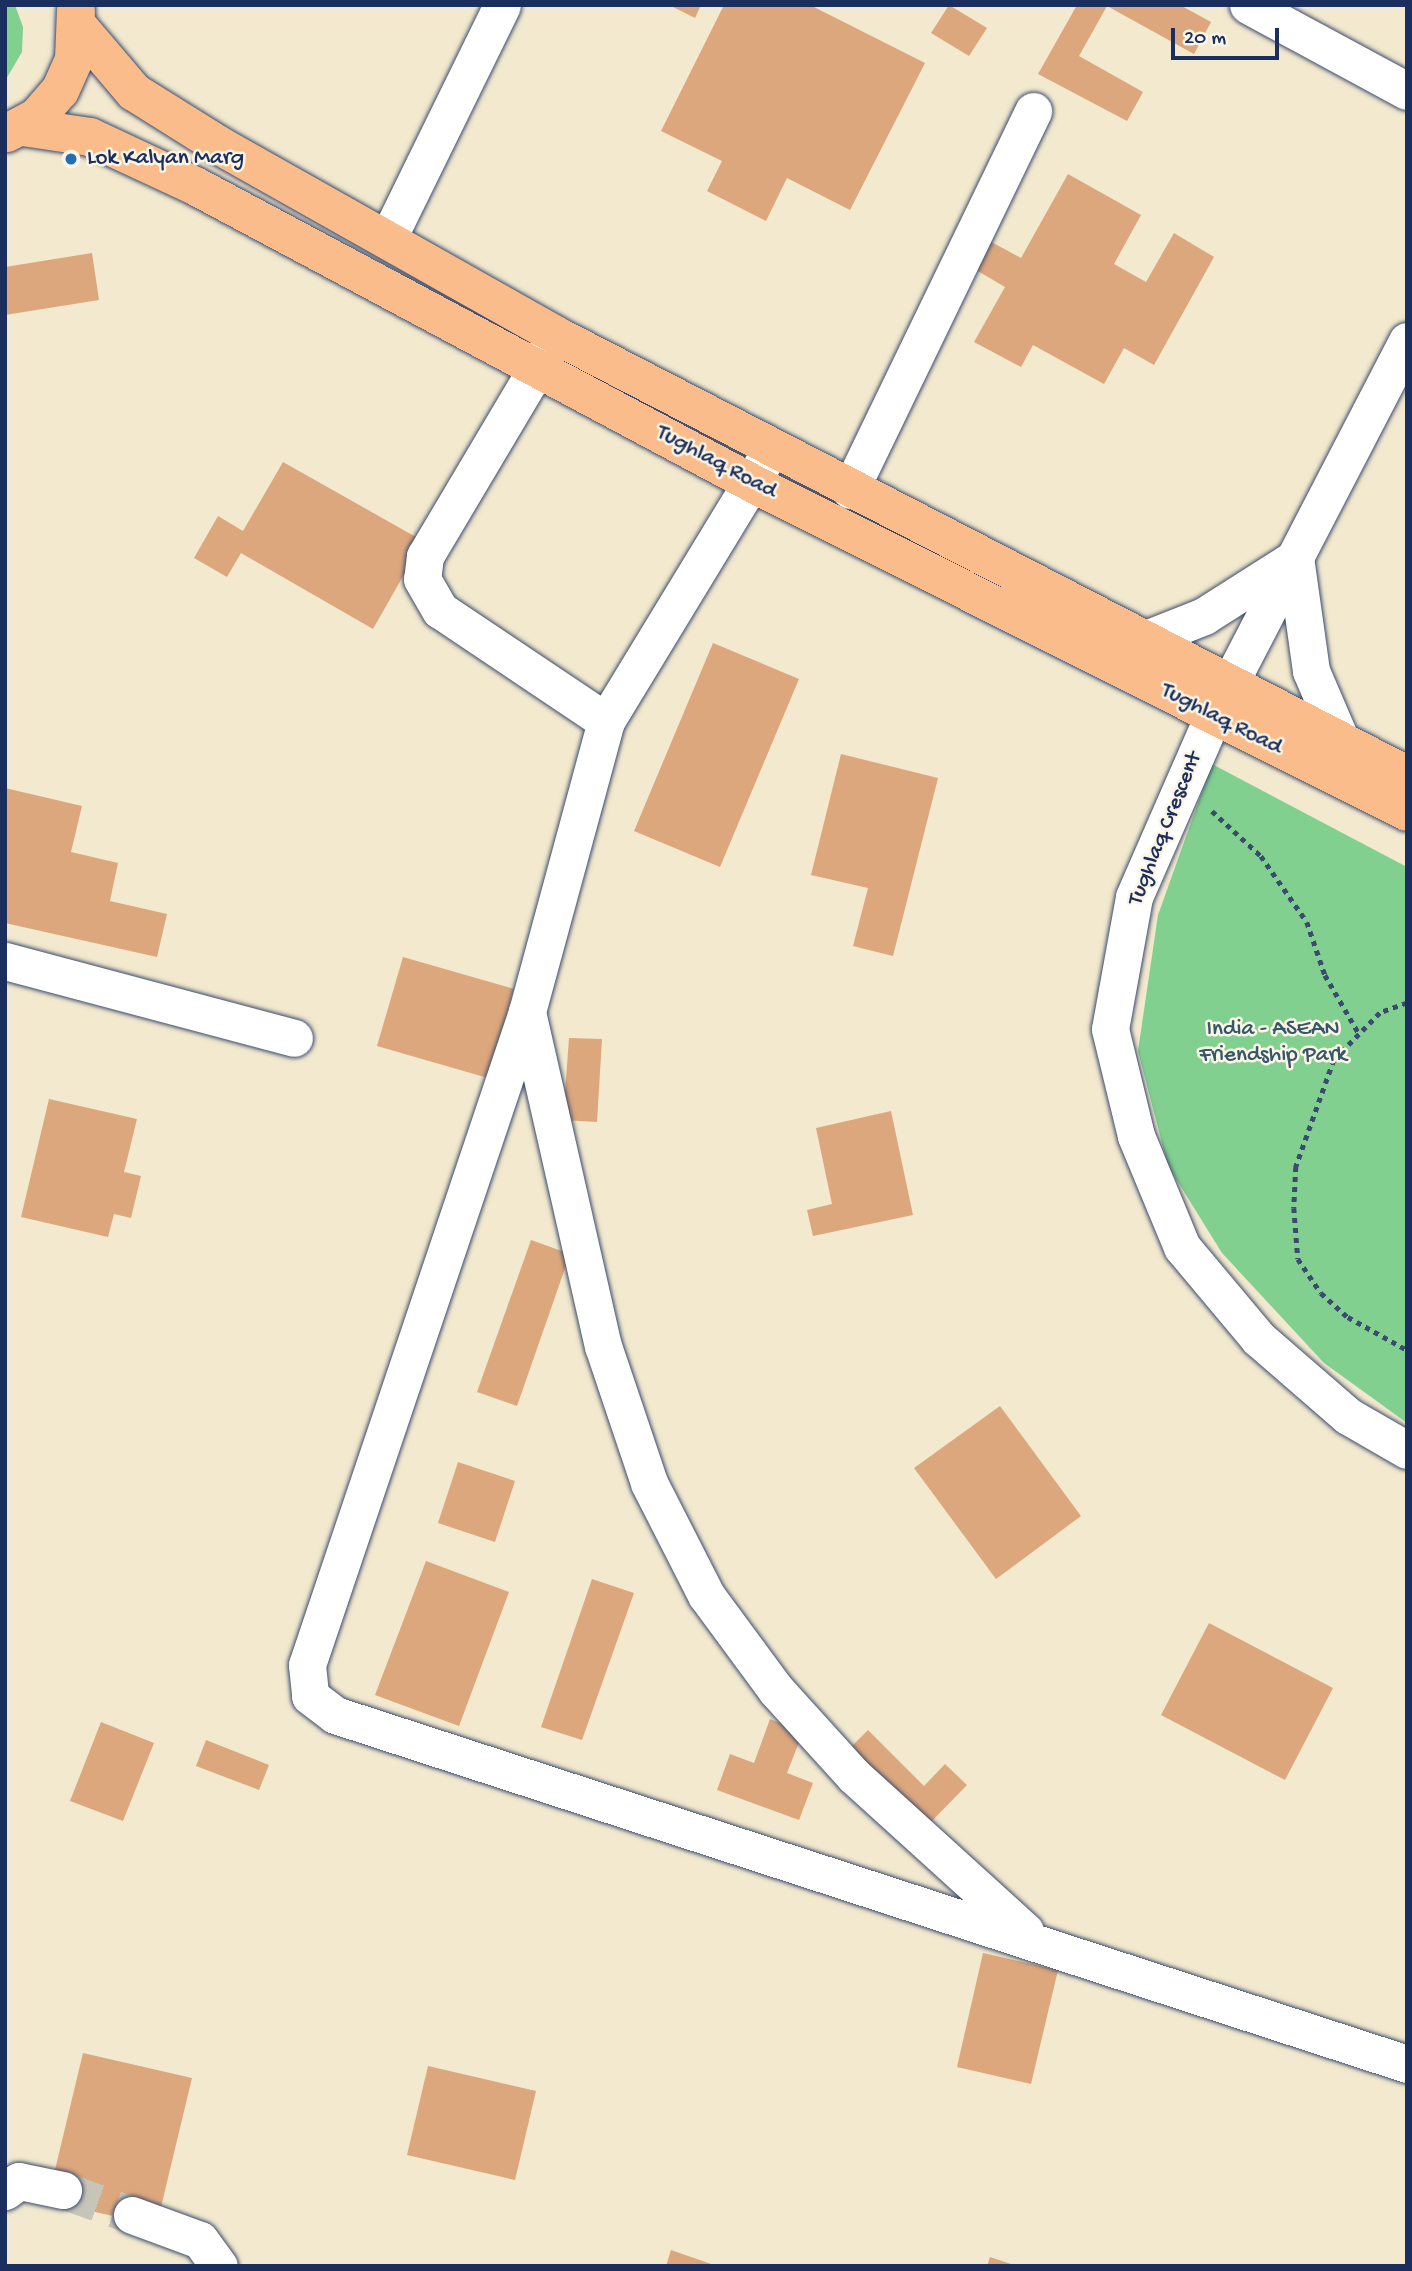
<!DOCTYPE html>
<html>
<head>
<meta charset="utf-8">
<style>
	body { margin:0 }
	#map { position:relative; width:1412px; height:2271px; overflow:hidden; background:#f2e9ce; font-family:"Gochi Hand",sans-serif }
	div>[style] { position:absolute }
	.green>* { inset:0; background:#82d08f }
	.building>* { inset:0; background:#dda77d }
	.minor-tunnel>* { height:37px; margin-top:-18.5px; transform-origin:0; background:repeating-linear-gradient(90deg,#c7c4b8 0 37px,transparent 0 55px) }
	.path>* { height:4.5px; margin-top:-2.25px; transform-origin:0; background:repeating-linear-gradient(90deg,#3b4b6f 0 5px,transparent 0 10px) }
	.roads { filter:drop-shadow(0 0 2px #3b4b6f) drop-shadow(0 0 2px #3b4b6f) }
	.minor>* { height:37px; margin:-18.5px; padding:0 18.5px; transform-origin:18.5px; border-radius:18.5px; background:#fff }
	.major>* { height:38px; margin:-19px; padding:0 19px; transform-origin:19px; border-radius:19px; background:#f9bc8a }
	.dots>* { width:19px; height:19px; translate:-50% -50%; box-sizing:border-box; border:4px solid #fcf5e5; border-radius:50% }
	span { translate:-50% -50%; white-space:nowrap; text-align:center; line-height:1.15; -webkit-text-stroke:5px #fcf5e5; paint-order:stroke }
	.poi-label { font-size:23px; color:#1b2f5e }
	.left { translate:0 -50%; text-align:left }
	.street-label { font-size:23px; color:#1b2f5e }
	.park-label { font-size:23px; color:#35576a }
	.frame { position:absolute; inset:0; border:7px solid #1b2f5e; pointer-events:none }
	.scale { position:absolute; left:1171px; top:28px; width:108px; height:32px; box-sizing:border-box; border:4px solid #1b2f5e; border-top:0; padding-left:9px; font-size:21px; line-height:24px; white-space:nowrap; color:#1b2f5e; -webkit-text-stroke:5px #fcf5e5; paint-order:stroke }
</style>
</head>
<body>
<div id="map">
	<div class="green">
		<div style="clip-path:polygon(5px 5px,15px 5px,23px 27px,22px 52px,5px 81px)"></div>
		<div style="clip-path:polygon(1212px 764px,1407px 867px,1407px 1423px,1324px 1363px,1222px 1253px,1168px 1166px,1138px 1051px,1158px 915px)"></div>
	</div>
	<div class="building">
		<div style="clip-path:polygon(669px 5px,701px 5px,695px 18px)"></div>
		<div style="clip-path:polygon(724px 5px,810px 5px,925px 63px,850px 210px,787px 178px,766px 221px,707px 191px,722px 161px,661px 131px)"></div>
		<div style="clip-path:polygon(949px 5px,987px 28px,969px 56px,931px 33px)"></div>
		<div style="clip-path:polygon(1077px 5px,1180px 5px,1211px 22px,1194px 54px,1107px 6px,1079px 56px,1143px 92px,1127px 121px,1038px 74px)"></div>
		<div style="clip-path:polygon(1068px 174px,1141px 215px,1114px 264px,1146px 282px,1174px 233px,1214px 257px,1154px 365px,1124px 348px,1104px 384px,1033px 345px,1021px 367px,974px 342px,1005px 287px,971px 267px,986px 239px,1021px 258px)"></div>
		<div style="clip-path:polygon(92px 253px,99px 300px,5px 315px,5px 267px)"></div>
		<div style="clip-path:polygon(283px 462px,423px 541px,373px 629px,241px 553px,227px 577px,194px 558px,218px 516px,243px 531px)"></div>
		<div style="clip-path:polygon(713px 643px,799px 679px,720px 867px,634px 831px)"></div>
		<div style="clip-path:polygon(841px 754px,938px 778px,893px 956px,853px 946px,868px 888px,811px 875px)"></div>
		<div style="clip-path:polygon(5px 788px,82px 806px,71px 852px,118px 863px,110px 901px,167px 914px,157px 957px,5px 923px)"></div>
		<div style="clip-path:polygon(403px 957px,514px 989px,488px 1078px,377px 1046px)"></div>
		<div style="clip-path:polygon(569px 1038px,602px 1039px,597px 1122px,563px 1120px)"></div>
		<div style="clip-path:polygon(49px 1099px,137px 1119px,124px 1172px,141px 1176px,131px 1218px,114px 1214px,108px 1237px,21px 1217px)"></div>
		<div style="clip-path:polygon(891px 1111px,913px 1215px,813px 1236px,807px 1210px,832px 1204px,816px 1128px)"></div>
		<div style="clip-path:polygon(531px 1240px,570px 1254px,517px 1406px,477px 1392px)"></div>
		<div style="clip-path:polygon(1000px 1406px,1081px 1516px,996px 1579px,914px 1468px)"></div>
		<div style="clip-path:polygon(458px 1462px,515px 1481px,495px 1542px,438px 1523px)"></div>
		<div style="clip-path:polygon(426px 1561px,509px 1592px,459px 1726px,375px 1695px)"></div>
		<div style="clip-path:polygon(592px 1579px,634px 1593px,582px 1740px,541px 1727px)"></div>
		<div style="clip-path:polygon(1209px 1623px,1333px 1688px,1285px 1780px,1161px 1715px)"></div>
		<div style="clip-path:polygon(770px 1719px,803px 1732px,787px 1773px,813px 1783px,799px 1820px,717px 1790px,730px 1754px,754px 1763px)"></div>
		<div style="clip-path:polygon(101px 1722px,154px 1743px,123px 1821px,70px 1801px)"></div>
		<div style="clip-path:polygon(868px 1730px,924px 1786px,945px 1764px,967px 1785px,928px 1825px,850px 1748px)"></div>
		<div style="clip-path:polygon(206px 1740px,269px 1765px,259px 1790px,196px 1766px)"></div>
		<div style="clip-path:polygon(983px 1953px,1058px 1970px,1031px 2084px,957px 2067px)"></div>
		<div style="clip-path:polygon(83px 2053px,192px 2078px,161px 2207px,123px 2199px,118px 2217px,72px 2207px,79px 2179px,54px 2174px)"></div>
		<div style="clip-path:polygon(428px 2066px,536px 2091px,515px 2180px,407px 2155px)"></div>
		<div style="clip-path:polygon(671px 2250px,714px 2265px,714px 2266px,666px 2266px)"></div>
		<div style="clip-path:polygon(990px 2257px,1014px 2265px,1014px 2266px,987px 2266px)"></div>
	</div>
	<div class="minor-tunnel">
		<div style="left:63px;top:2190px;width:73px;rotate:19.9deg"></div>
	</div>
	<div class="path">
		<div style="left:1212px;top:811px;width:67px;rotate:42.6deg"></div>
		<div style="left:1261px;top:856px;width:80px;rotate:55.1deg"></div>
		<div style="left:1307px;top:922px;width:56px;rotate:71.2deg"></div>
		<div style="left:1325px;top:975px;width:66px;rotate:59.9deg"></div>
		<div style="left:1407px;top:1003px;width:29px;rotate:160deg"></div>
		<div style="left:1380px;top:1013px;width:66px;rotate:134.4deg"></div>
		<div style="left:1334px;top:1060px;width:114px;rotate:109.6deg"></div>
		<div style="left:1296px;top:1167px;width:41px;rotate:92.8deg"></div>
		<div style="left:1294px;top:1208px;width:51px;rotate:85.5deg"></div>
		<div style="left:1298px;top:1259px;width:41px;rotate:55.9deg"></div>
		<div style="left:1321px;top:1293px;width:36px;rotate:42deg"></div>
		<div style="left:1348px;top:1317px;width:68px;rotate:29.2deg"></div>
	</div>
	<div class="roads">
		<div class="minor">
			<div style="left:1248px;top:5px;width:181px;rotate:28.4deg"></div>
			<div style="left:388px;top:238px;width:259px;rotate:-63.9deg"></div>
			<div style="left:1407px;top:341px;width:422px;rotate:117.4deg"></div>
			<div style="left:1213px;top:716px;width:197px;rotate:113.6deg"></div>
			<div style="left:1134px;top:897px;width:134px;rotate:100.3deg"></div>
			<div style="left:1110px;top:1029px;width:110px;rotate:76.3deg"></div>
			<div style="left:1136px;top:1136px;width:120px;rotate:67.5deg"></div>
			<div style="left:1182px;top:1247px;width:119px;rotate:50.1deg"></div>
			<div style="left:1258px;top:1338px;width:119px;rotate:40.9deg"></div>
			<div style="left:1348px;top:1416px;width:68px;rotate:30deg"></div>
			<div style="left:551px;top:344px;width:247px;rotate:120.7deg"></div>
			<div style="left:425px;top:556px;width:23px;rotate:97deg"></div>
			<div style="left:422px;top:579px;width:36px;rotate:60deg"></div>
			<div style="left:440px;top:610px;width:200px;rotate:33.8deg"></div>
			<div style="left:772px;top:448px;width:320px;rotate:121.3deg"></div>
			<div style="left:606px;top:721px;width:302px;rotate:105.2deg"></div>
			<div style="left:527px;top:1012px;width:689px;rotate:108.62deg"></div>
			<div style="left:307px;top:1665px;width:31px;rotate:84deg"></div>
			<div style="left:310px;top:1696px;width:31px;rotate:37deg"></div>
			<div style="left:335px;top:1715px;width:1127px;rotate:18.03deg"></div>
			<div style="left:850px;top:490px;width:421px;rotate:-64.2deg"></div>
			<div style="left:1295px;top:557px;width:115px;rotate:82deg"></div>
			<div style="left:1311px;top:671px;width:76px;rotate:66.8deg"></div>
			<div style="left:1141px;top:641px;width:68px;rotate:-21.6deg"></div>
			<div style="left:1204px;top:616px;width:101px;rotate:-32.4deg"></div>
			<div style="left:5px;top:961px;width:299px;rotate:14.9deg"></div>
			<div style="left:527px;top:1012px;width:343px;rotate:77.2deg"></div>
			<div style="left:603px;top:1346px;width:145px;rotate:71.4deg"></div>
			<div style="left:649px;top:1483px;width:126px;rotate:63deg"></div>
			<div style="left:706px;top:1595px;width:118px;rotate:53.6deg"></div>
			<div style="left:776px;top:1690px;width:116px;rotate:47.8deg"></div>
			<div style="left:854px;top:1776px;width:231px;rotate:42.2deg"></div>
			<div style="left:5px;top:2191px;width:17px;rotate:-36deg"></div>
			<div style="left:19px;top:2181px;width:45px;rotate:11.6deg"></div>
			<div style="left:132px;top:2215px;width:72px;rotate:20.2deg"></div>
			<div style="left:200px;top:2240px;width:32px;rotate:54deg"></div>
		</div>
		<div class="major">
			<div style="left:78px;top:26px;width:87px;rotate:49.7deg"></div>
			<div style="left:134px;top:92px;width:102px;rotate:32.1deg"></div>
			<div style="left:220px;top:146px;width:387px;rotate:29.4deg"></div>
			<div style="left:557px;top:336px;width:957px;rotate:27.32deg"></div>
			<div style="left:23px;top:127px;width:68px;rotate:8.5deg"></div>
			<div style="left:90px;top:137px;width:118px;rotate:25deg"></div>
			<div style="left:197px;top:187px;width:627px;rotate:28.08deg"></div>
			<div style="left:750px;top:482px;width:735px;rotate:26.67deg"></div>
			<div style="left:7px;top:133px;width:34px;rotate:-28deg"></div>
			<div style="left:37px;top:117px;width:35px;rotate:-49deg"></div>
			<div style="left:60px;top:91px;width:34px;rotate:-66deg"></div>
			<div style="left:74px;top:60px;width:49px;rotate:-87.7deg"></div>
		</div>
	</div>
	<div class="dots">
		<div style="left:71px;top:159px;background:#1f6fb2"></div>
	</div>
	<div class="poi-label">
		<span class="left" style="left:87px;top:159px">Lok Kalyan Marg</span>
	</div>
	<div class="street-label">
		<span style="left:716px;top:463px;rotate:28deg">Tughlaq Road</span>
		<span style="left:1221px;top:720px;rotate:27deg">Tughlaq Road</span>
		<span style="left:1166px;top:829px;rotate:-68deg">Tughlaq Crescent</span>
	</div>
	<div class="park-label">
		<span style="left:1273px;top:1043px">India - ASEAN<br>Friendship Park</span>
	</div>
	<div class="frame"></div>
	<div class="scale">20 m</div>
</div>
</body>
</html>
